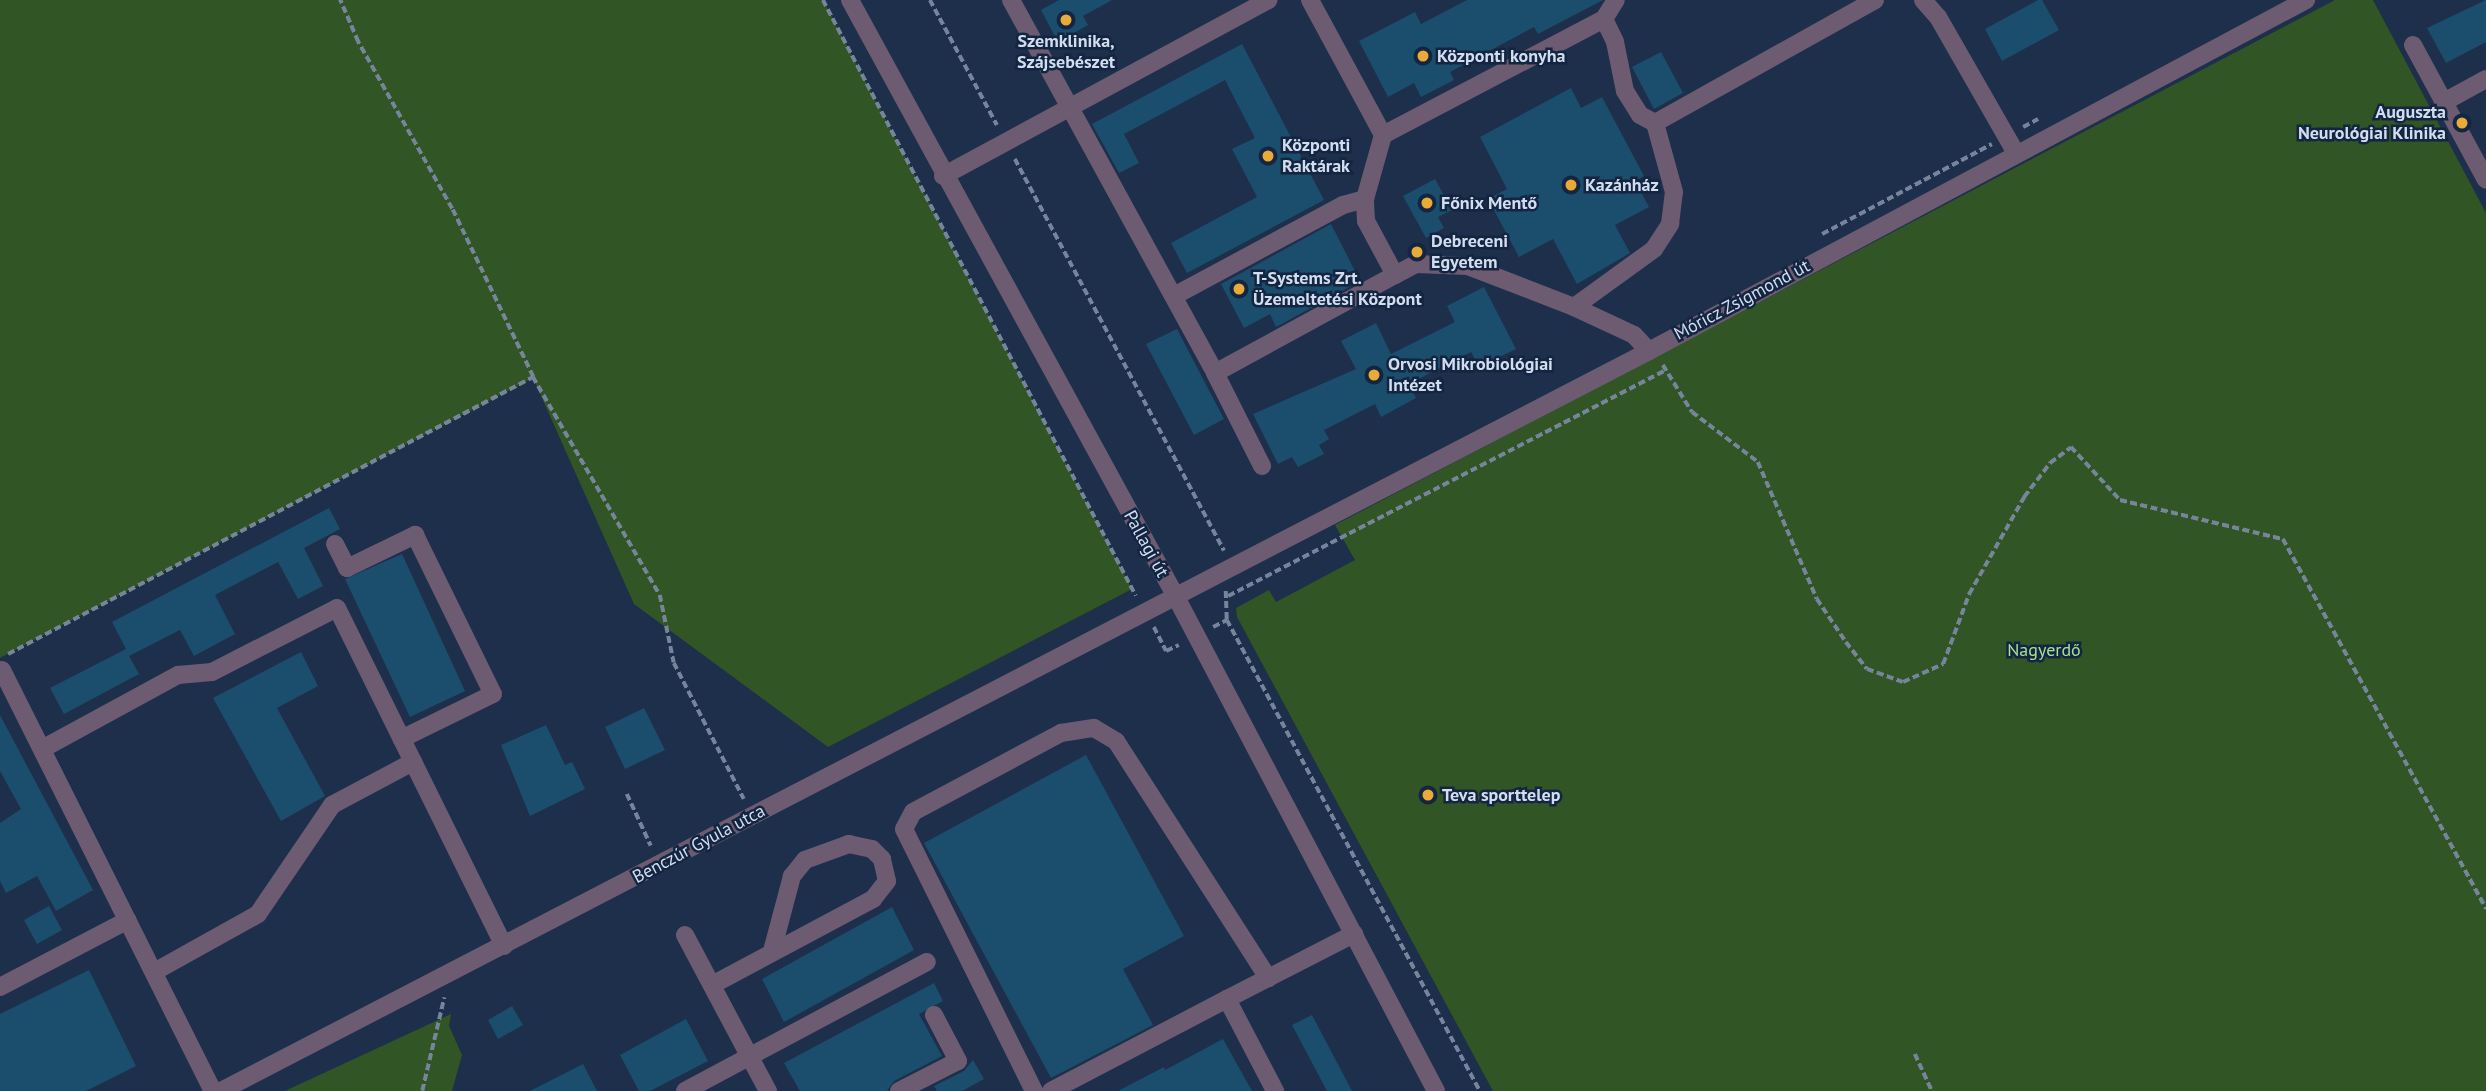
<!DOCTYPE html>
<html>
<head>
<meta charset="utf-8">
<style>
	body { margin:0 }
	#map { position:relative; width:2486px; height:1091px; overflow:hidden; background:#1d2f4b; font-family:"PT Sans",sans-serif }
	div>[style] { position:absolute }
	.green>* { inset:0; background:#315524 }
	.building>* { inset:0; background:#1b4e6c }
	.path>* { height:3.5px; margin-top:-1.75px; transform-origin:0; background:repeating-linear-gradient(90deg,#76859c 0 7px,transparent 0 10.5px) }
	.minor>* { height:18px; margin:-9px; padding:0 9px; transform-origin:9px; border-radius:9px; background:#6d5b72 }
	.dots>* { width:19px; height:19px; translate:-50% -50%; box-sizing:border-box; border:4px solid #132540; border-radius:50% }
	span { translate:-50% -50%; white-space:nowrap; text-align:center; line-height:1.15; -webkit-text-stroke:5px #132540; paint-order:stroke }
	.poi-label { font-size:18px; color:#d2def0; font-weight:700 }
	.left { translate:0 -50%; text-align:left }
	.right { translate:-100% -50%; text-align:right }
	.street-label { font-size:18px; color:#d2def0 }
	.park-label { font-size:18px; color:#a7e193 }
</style>
</head>
<body>
<div id="map">
	<div class="green">
		<div style="clip-path:polygon(0 0,823px 0,1132px 589px,828px 747px,634px 604px,533px 378px,0 658px)"></div>
		<div style="clip-path:polygon(2335px 0,2373px 0,2486px 213px,2486px 1091px,1493px 1091px,1237px 617px,1236px 608px,1269px 590px,1276px 602px,1355px 560px,1335px 525px)"></div>
		<div style="clip-path:polygon(451px 1014px,449px 1026px,462px 1055px,452px 1091px,285px 1091px)"></div>
	</div>
	<div class="building">
		<div style="clip-path:polygon(1059px 0,1112px 0,1083px 16px,1088px 25px,1058px 42px,1041px 10px)"></div>
		<div style="clip-path:polygon(1467px 0,1603px 0,1538px 34px,1534px 27px,1450px 72px,1454px 80px,1421px 97px,1414px 83px,1388px 97px,1359px 41px,1415px 12px,1421px 24px)"></div>
		<div style="clip-path:polygon(2038px 0,2042px 0,2059px 30px,2002px 61px,1985px 29px)"></div>
		<div style="clip-path:polygon(2486px 0,2486px 42px,2446px 63px,2427px 28px)"></div>
		<div style="clip-path:polygon(1242px 44px,1324px 200px,1187px 273px,1171px 243px,1257px 197px,1232px 149px,1255px 138px,1225px 80px,1124px 134px,1139px 163px,1119px 173px,1092px 124px)"></div>
		<div style="clip-path:polygon(1661px 52px,1683px 93px,1654px 109px,1632px 67px)"></div>
		<div style="clip-path:polygon(1571px 88px,1581px 108px,1602px 97px,1644px 176px,1635px 181px,1649px 207px,1615px 225px,1630px 253px,1577px 284px,1553px 239px,1519px 257px,1488px 199px,1507px 189px,1480px 137px)"></div>
		<div style="clip-path:polygon(1435px 179px,1452px 210px,1438px 217px,1444px 228px,1426px 238px,1403px 196px)"></div>
		<div style="clip-path:polygon(1331px 224px,1355px 271px,1346px 276px,1351px 286px,1276px 327px,1270px 314px,1244px 328px,1221px 284px)"></div>
		<div style="clip-path:polygon(1484px 287px,1516px 349px,1479px 367px,1471px 352px,1409px 384px,1416px 398px,1381px 417px,1375px 404px,1324px 430px,1329px 439px,1319px 445px,1324px 454px,1298px 467px,1292px 457px,1278px 464px,1253px 414px,1356px 369px,1341px 341px,1376px 323px,1391px 354px,1455px 322px,1447px 306px)"></div>
		<div style="clip-path:polygon(1177px 329px,1224px 419px,1194px 435px,1146px 344px)"></div>
		<div style="clip-path:polygon(329px 508px,340px 529px,304px 548px,323px 586px,298px 599px,278px 562px,215px 595px,235px 634px,194px 656px,180px 630px,129px 656px,139px 674px,64px 714px,50px 688px,126px 649px,112px 622px)"></div>
		<div style="clip-path:polygon(402px 554px,465px 691px,410px 717px,345px 579px)"></div>
		<div style="clip-path:polygon(301px 652px,318px 686px,277px 708px,325px 796px,281px 821px,213px 698px)"></div>
		<div style="clip-path:polygon(644px 708px,665px 750px,625px 769px,605px 727px)"></div>
		<div style="clip-path:polygon(0 715px,93px 890px,56px 911px,37px 876px,6px 893px,0 881px,0 823px,21px 809px,0 771px)"></div>
		<div style="clip-path:polygon(546px 725px,565px 765px,572px 762px,585px 789px,530px 816px,501px 745px)"></div>
		<div style="clip-path:polygon(1086px 755px,1184px 936px,1123px 969px,1153px 1025px,1051px 1078px,924px 843px)"></div>
		<div style="clip-path:polygon(49px 906px,62px 930px,37px 944px,24px 920px)"></div>
		<div style="clip-path:polygon(892px 907px,914px 950px,784px 1022px,762px 979px)"></div>
		<div style="clip-path:polygon(89px 970px,136px 1066px,86px 1091px,0 1091px,0 1014px)"></div>
		<div style="clip-path:polygon(934px 983px,943px 1001px,919px 1014px,942px 1056px,894px 1081px,887px 1091px,800px 1091px,784px 1063px)"></div>
		<div style="clip-path:polygon(512px 1006px,523px 1025px,498px 1039px,488px 1020px)"></div>
		<div style="clip-path:polygon(1312px 1015px,1352px 1091px,1327px 1091px,1292px 1025px)"></div>
		<div style="clip-path:polygon(686px 1019px,708px 1061px,650px 1091px,639px 1091px,620px 1055px)"></div>
		<div style="clip-path:polygon(1223px 1039px,1252px 1091px,1118px 1091px,1164px 1067px,1165px 1070px)"></div>
		<div style="clip-path:polygon(973px 1060px,984px 1079px,962px 1091px,937px 1091px,934px 1086px,964px 1071px)"></div>
		<div style="clip-path:polygon(583px 1064px,597px 1091px,530px 1091px)"></div>
	</div>
	<div class="path">
		<div style="left:823px;top:0;width:673px;rotate:62.29deg"></div>
		<div style="left:930px;top:0;width:142px;rotate:61.8deg"></div>
		<div style="left:2023px;top:127px;width:17px;rotate:-28deg"></div>
		<div style="left:1015px;top:159px;width:444px;rotate:61.9deg"></div>
		<div style="left:1822px;top:234px;width:192px;rotate:-27.9deg"></div>
		<div style="left:1663px;top:365px;width:55px;rotate:58.3deg"></div>
		<div style="left:1692px;top:412px;width:83px;rotate:37.1deg"></div>
		<div style="left:1758px;top:462px;width:149px;rotate:66.7deg"></div>
		<div style="left:1817px;top:599px;width:52px;rotate:56deg"></div>
		<div style="left:1846px;top:642px;width:34px;rotate:52deg"></div>
		<div style="left:1867px;top:669px;width:38px;rotate:20deg"></div>
		<div style="left:1903px;top:682px;width:44px;rotate:-24.2deg"></div>
		<div style="left:1943px;top:664px;width:75px;rotate:-69.6deg"></div>
		<div style="left:1969px;top:594px;width:112px;rotate:-60.4deg"></div>
		<div style="left:2024px;top:497px;width:43px;rotate:-52.6deg"></div>
		<div style="left:2050px;top:463px;width:26px;rotate:-37deg"></div>
		<div style="left:2071px;top:447px;width:72px;rotate:47.2deg"></div>
		<div style="left:2120px;top:500px;width:168px;rotate:13.5deg"></div>
		<div style="left:2283px;top:539px;width:422px;rotate:61.2deg"></div>
		<div style="left:533px;top:377px;width:252px;rotate:59.8deg"></div>
		<div style="left:660px;top:595px;width:69px;rotate:78.4deg"></div>
		<div style="left:674px;top:663px;width:153px;rotate:62.8deg"></div>
		<div style="left:1226px;top:591px;width:29px;rotate:88deg"></div>
		<div style="left:1227px;top:620px;width:535px;rotate:61.76deg"></div>
		<div style="left:1228px;top:596px;width:493px;rotate:-27.3deg"></div>
		<div style="left:1154px;top:627px;width:27px;rotate:63deg"></div>
		<div style="left:1166px;top:651px;width:14px;rotate:-25deg"></div>
		<div style="left:1213px;top:627px;width:16px;rotate:-27deg"></div>
		<div style="left:8px;top:654px;width:594px;rotate:-27.82deg"></div>
		<div style="left:533px;top:377px;width:187px;rotate:-115.7deg"></div>
		<div style="left:452px;top:209px;width:192px;rotate:-119.4deg"></div>
		<div style="left:358px;top:42px;width:46px;rotate:-113.2deg"></div>
		<div style="left:627px;top:794px;width:57px;rotate:65.2deg"></div>
		<div style="left:1915px;top:1054px;width:41px;rotate:65.3deg"></div>
		<div style="left:422px;top:1091px;width:96px;rotate:-76.7deg"></div>
	</div>
	<div class="minor">
		<div style="left:850px;top:0;width:680px;rotate:61.36deg"></div>
		<div style="left:1176px;top:597px;width:558px;rotate:62.24deg"></div>
		<div style="left:1011px;top:0;width:425px;rotate:61.3deg"></div>
		<div style="left:1310px;top:0;width:153px;rotate:61.6deg"></div>
		<div style="left:1383px;top:135px;width:250px;rotate:-27.7deg"></div>
		<div style="left:1604px;top:19px;width:25px;rotate:64deg"></div>
		<div style="left:1615px;top:42px;width:50px;rotate:78.5deg"></div>
		<div style="left:1625px;top:91px;width:28px;rotate:58deg"></div>
		<div style="left:1640px;top:115px;width:17px;rotate:28deg"></div>
		<div style="left:1655px;top:123px;width:252px;rotate:-29.2deg"></div>
		<div style="left:1923px;top:0;width:23px;rotate:49deg"></div>
		<div style="left:1938px;top:17px;width:157px;rotate:60.2deg"></div>
		<div style="left:1604px;top:19px;width:22px;rotate:-58deg"></div>
		<div style="left:2413px;top:45px;width:153px;rotate:61.6deg"></div>
		<div style="left:2444px;top:102px;width:48px;rotate:-28.7deg"></div>
		<div style="left:943px;top:176px;width:370px;rotate:-28.4deg"></div>
		<div style="left:1395px;top:275px;width:24px;rotate:-28deg"></div>
		<div style="left:1416px;top:264px;width:52px;rotate:2.2deg"></div>
		<div style="left:1468px;top:266px;width:114px;rotate:21.1deg"></div>
		<div style="left:1574px;top:307px;width:66px;rotate:25deg"></div>
		<div style="left:1634px;top:335px;width:22px;rotate:47deg"></div>
		<div style="left:1174px;top:296px;width:192px;rotate:-28.3deg"></div>
		<div style="left:1343px;top:205px;width:23px;rotate:-15deg"></div>
		<div style="left:1574px;top:307px;width:99px;rotate:-35.9deg"></div>
		<div style="left:1654px;top:249px;width:30px;rotate:-57deg"></div>
		<div style="left:1670px;top:224px;width:32px;rotate:-83deg"></div>
		<div style="left:1674px;top:192px;width:72px;rotate:-105.4deg"></div>
		<div style="left:1262px;top:466px;width:104px;rotate:-116.8deg"></div>
		<div style="left:1215px;top:373px;width:205px;rotate:-28.6deg"></div>
		<div style="left:1395px;top:275px;width:61px;rotate:-118.2deg"></div>
		<div style="left:1366px;top:221px;width:22px;rotate:-93deg"></div>
		<div style="left:1365px;top:199px;width:66px;rotate:-74.3deg"></div>
		<div style="left:335px;top:544px;width:27px;rotate:63deg"></div>
		<div style="left:347px;top:568px;width:76px;rotate:-25.9deg"></div>
		<div style="left:415px;top:535px;width:177px;rotate:63.9deg"></div>
		<div style="left:493px;top:694px;width:102px;rotate:153.9deg"></div>
		<div style="left:2px;top:670px;width:471px;rotate:63.4deg"></div>
		<div style="left:42px;top:749px;width:155px;rotate:-28.6deg"></div>
		<div style="left:178px;top:675px;width:34px;rotate:-5deg"></div>
		<div style="left:212px;top:672px;width:140px;rotate:-27.1deg"></div>
		<div style="left:337px;top:608px;width:377px;rotate:63.7deg"></div>
		<div style="left:685px;top:935px;width:177px;rotate:62deg"></div>
		<div style="left:154px;top:972px;width:119px;rotate:-29.1deg"></div>
		<div style="left:258px;top:914px;width:132px;rotate:-55.8deg"></div>
		<div style="left:332px;top:805px;width:92px;rotate:-28deg"></div>
		<div style="left:712px;top:985px;width:183px;rotate:-28.1deg"></div>
		<div style="left:873px;top:899px;width:23px;rotate:-52deg"></div>
		<div style="left:887px;top:881px;width:23px;rotate:-103deg"></div>
		<div style="left:882px;top:859px;width:14px;rotate:-135deg"></div>
		<div style="left:872px;top:849px;width:24px;rotate:-168deg"></div>
		<div style="left:849px;top:844px;width:47px;rotate:160deg"></div>
		<div style="left:805px;top:860px;width:21px;rotate:129deg"></div>
		<div style="left:792px;top:876px;width:78px;rotate:104.9deg"></div>
		<div style="left:0;top:987px;width:144px;rotate:-27.6deg"></div>
		<div style="left:1227px;top:999px;width:143px;rotate:-27.1deg"></div>
		<div style="left:221px;top:1091px;width:1608px;rotate:-27.39deg"></div>
		<div style="left:1649px;top:351px;width:745px;rotate:-28.11deg"></div>
		<div style="left:685px;top:1091px;width:274px;rotate:-28.1deg"></div>
		<div style="left:899px;top:1091px;width:66px;rotate:-27deg"></div>
		<div style="left:958px;top:1061px;width:52px;rotate:-117.6deg"></div>
		<div style="left:1034px;top:1091px;width:292px;rotate:-116.4deg"></div>
		<div style="left:904px;top:829px;width:19px;rotate:-62deg"></div>
		<div style="left:913px;top:812px;width:168px;rotate:-28.1deg"></div>
		<div style="left:1061px;top:733px;width:33px;rotate:-9deg"></div>
		<div style="left:1094px;top:728px;width:26px;rotate:31deg"></div>
		<div style="left:1116px;top:741px;width:282px;rotate:57.3deg"></div>
		<div style="left:1051px;top:1091px;width:199px;rotate:-27.6deg"></div>
		<div style="left:1227px;top:999px;width:104px;rotate:62.4deg"></div>
	</div>
	<div class="dots">
		<div style="left:1066px;top:20px;background:#e9aa38"></div>
		<div style="left:1423px;top:56px;background:#e9aa38"></div>
		<div style="left:2462px;top:123px;background:#e9aa38"></div>
		<div style="left:1268px;top:156px;background:#e9aa38"></div>
		<div style="left:1571px;top:185px;background:#e9aa38"></div>
		<div style="left:1427px;top:203px;background:#e9aa38"></div>
		<div style="left:1417px;top:252px;background:#e9aa38"></div>
		<div style="left:1239px;top:289px;background:#e9aa38"></div>
		<div style="left:1374px;top:375px;background:#e9aa38"></div>
		<div style="left:1428px;top:795px;background:#e9aa38"></div>
	</div>
	<div class="poi-label">
		<span style="left:1066px;top:52px">Szemklinika,<br>Szájsebészet</span>
		<span class="left" style="left:1437px;top:56px">Központi konyha</span>
		<span class="right" style="left:2446px;top:123px">Auguszta<br>Neurológiai Klinika</span>
		<span class="left" style="left:1282px;top:156px">Központi<br>Raktárak</span>
		<span class="left" style="left:1585px;top:185px">Kazánház</span>
		<span class="left" style="left:1441px;top:203px">Főnix Mentő</span>
		<span class="left" style="left:1431px;top:252px">Debreceni<br>Egyetem</span>
		<span class="left" style="left:1253px;top:289px">T-Systems Zrt.<br>Üzemeltetési Központ</span>
		<span class="left" style="left:1388px;top:375px">Orvosi Mikrobiológiai<br>Intézet</span>
		<span class="left" style="left:1442px;top:795px">Teva sporttelep</span>
	</div>
	<div class="street-label">
		<span style="left:1742px;top:300px;rotate:-28deg">Móricz Zsigmond út</span>
		<span style="left:1146px;top:544px;rotate:61deg">Pallagi út</span>
		<span style="left:699px;top:844px;rotate:-28deg">Benczúr Gyula utca</span>
	</div>
	<div class="park-label">
		<span style="left:2044px;top:650px">Nagyerdő</span>
	</div>
</div>
</body>
</html>
